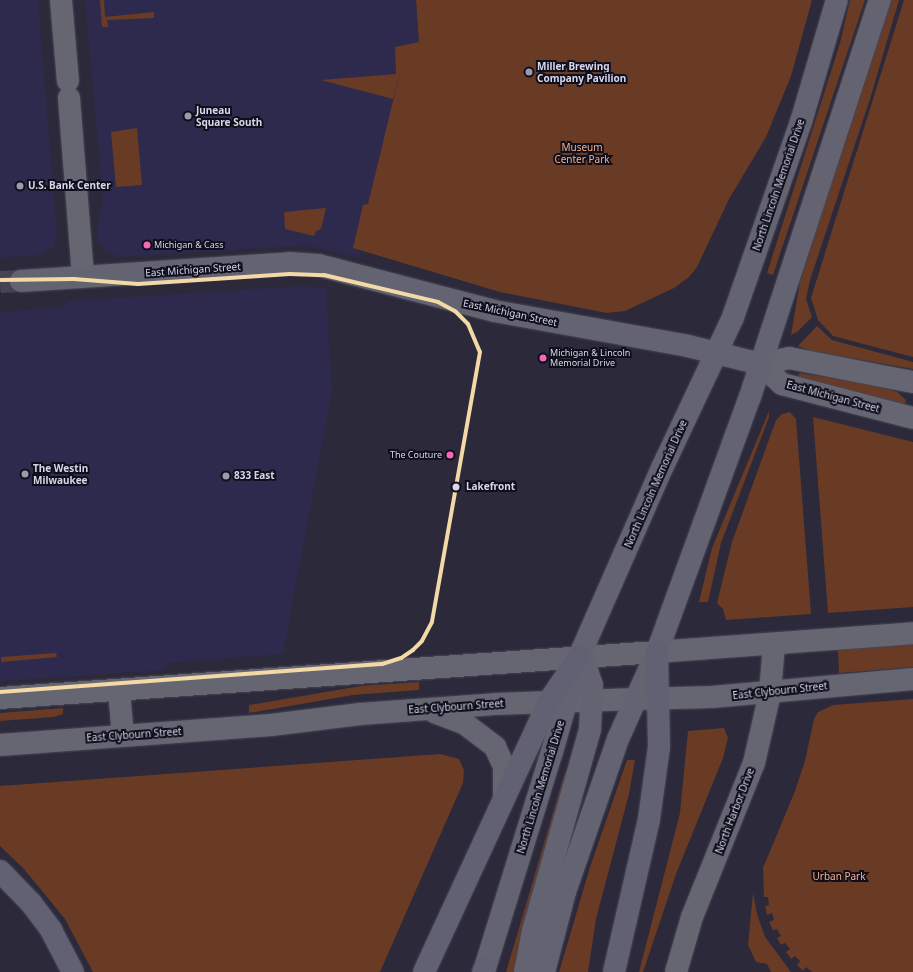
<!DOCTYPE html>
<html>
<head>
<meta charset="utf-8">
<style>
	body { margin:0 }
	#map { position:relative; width:913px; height:972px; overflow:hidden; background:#2b293a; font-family:"Noto Sans",sans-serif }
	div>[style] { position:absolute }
	.built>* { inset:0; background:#2e2a4d }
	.green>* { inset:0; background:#693b25 }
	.primary-tunnel>* { height:22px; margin-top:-11px; transform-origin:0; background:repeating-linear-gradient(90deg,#454355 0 22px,transparent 0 33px) }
	.roads { filter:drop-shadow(0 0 1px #474655) drop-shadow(0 0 1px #474655) }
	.street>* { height:22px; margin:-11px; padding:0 11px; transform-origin:11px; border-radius:11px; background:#666673 }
	.secondary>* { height:22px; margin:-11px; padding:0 11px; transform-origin:11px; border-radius:11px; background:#666673 }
	.primary>* { height:22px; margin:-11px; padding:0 11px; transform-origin:11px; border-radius:11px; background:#646372 }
	.highway>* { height:22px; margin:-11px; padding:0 11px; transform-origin:11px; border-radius:11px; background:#626173 }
	.tram-1>* { height:4px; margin:-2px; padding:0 2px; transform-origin:2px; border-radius:2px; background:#f3d9a6 }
	.dots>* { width:11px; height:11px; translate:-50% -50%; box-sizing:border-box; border:2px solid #0f0e1b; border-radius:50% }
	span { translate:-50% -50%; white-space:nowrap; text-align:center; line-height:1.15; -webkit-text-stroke:4px #0f0e1b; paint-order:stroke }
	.bus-label { font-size:9px; color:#d7d6eb }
	.left { translate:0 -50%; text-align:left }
	.right { translate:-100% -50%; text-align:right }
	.poi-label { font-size:10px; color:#d7d6eb; font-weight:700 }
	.park-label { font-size:10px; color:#f9ae88 }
	.street-label { font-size:10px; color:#d7d6eb }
	.stop-label { font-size:10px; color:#d7d6eb; font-weight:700 }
</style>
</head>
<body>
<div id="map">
	<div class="built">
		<div style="clip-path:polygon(0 0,38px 0,57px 234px,54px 246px,41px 255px,0 258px)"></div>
		<div style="clip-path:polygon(85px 0,416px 0,419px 43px,412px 43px,359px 258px,308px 245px,121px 257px,104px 250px,98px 240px,97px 226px,103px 201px)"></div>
		<div style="clip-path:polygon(302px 286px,326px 288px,332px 390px,283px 654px,167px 663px,162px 670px,0 681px,0 312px,62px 307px,70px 301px)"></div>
	</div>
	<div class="green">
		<div style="clip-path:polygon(100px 0,104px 0,105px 17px,154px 12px,154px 18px,107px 20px,108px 27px,102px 27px)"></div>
		<div style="clip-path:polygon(416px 0,812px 0,791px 76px,766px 137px,729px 199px,697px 267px,689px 277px,674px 288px,625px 311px,607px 313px,500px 292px,353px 248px,363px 205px,368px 204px,402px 64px,393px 99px,321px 80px,396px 74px,395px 47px,419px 42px)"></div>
		<div style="clip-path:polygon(850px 0,865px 0,773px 275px,767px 273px,840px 43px)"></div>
		<div style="clip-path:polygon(889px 0,899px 0,870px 99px,810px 280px,806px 299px,812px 317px,797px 332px,791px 335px,800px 282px)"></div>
		<div style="clip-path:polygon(904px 0,913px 0,913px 357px,833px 336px,818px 320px,811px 298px)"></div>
		<div style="clip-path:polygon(137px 128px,142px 185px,116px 187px,111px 132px)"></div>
		<div style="clip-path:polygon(326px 208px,321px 229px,316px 231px,314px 236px,285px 229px,284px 212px)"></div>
		<div style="clip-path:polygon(817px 326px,832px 340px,913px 362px,913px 369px,811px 351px,798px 346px)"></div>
		<div style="clip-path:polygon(799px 373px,879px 385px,897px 392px,906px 400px,905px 404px,798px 378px)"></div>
		<div style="clip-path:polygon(769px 411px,769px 417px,721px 543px,708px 602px,699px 602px,712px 548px)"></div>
		<div style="clip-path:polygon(790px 412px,796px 419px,811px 614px,726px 620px,723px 609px,717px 603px,732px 542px,776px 420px,782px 414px)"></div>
		<div style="clip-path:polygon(813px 417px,913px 442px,913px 607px,828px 613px)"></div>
		<div style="clip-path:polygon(913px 643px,913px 667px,839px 673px,838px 649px)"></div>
		<div style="clip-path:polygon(56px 653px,57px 657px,1px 662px,1px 657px)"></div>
		<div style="clip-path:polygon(419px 682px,419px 690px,353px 695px,249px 713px,249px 705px,361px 686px)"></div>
		<div style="clip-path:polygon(913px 699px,913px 972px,812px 972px,806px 967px,803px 971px,797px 965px,800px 961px,795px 956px,791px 959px,786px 952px,790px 949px,785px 943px,781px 945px,777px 938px,781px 936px,777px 929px,773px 930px,769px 922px,774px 920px,772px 913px,767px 915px,765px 906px,769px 905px,768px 897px,764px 897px,763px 868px,795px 791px,805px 761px,814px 719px,818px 712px,833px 705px)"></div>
		<div style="clip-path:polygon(63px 708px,63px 714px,54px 717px,0 721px,0 713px)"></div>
		<div style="clip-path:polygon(724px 728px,728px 738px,723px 758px,676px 874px,643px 972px,639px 972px,680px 813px,688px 731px)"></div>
		<div style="clip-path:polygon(440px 754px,459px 759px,464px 770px,463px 783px,380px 972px,93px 972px,65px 919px,24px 869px,0 846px,0 786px)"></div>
		<div style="clip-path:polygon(627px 760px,635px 760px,629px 794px,596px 919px,588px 972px,559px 972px,590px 867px)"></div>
		<div style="clip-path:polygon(565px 772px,568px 774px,515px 972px,506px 972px)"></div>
		<div style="clip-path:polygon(753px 893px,757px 914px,765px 937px,791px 972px,771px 972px,767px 964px,756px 962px,748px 945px)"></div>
	</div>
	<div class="primary-tunnel">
		<div style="left:0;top:282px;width:21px;rotate:-3deg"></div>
	</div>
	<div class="roads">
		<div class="street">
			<div style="left:61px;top:0;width:81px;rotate:85.1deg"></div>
			<div style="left:69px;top:98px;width:179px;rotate:85.5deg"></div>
			<div style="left:761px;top:364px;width:29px;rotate:44deg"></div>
			<div style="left:782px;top:384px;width:135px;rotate:14.5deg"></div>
			<div style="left:761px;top:364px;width:29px;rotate:-12deg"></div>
			<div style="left:789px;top:358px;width:126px;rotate:11deg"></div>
			<div style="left:657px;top:652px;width:257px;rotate:-4.2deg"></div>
			<div style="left:638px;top:699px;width:74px;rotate:-1.5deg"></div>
			<div style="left:712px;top:697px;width:202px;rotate:-5.1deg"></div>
			<div style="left:676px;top:972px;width:57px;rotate:-73.8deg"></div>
			<div style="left:692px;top:917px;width:166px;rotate:-68.1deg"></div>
			<div style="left:754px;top:763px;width:72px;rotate:-77.1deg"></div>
			<div style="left:770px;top:693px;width:49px;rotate:-85.3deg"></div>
		</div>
		<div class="secondary">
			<div style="left:119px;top:691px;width:45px;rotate:84.9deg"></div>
			<div style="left:0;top:698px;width:659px;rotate:-4.01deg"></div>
			<div style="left:434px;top:712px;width:33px;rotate:21deg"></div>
			<div style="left:465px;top:724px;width:38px;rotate:37deg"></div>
			<div style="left:495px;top:747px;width:21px;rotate:65deg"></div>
			<div style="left:504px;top:766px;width:30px;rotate:90deg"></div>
			<div style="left:0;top:745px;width:272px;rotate:-4.2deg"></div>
			<div style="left:271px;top:725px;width:90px;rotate:-7deg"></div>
			<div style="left:360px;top:714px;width:135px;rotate:-4.2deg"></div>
			<div style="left:495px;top:704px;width:140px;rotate:-2deg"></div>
		</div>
		<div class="primary">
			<div style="left:21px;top:281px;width:269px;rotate:-3.8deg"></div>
			<div style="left:289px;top:263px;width:29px;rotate:4deg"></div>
			<div style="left:318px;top:265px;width:182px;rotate:14.6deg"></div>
			<div style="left:494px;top:311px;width:197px;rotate:10.2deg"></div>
			<div style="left:688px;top:346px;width:75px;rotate:13.9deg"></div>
			<div style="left:485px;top:968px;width:226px;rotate:-72.8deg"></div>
			<div style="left:552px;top:752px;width:99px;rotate:-74.1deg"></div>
			<div style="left:579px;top:657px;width:209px;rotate:-66.3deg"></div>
			<div style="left:663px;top:466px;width:165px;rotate:-64.8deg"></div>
			<div style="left:733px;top:317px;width:207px;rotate:-70.8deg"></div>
			<div style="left:801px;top:122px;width:127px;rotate:-73.6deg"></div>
			<div style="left:525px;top:972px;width:42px;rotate:-79deg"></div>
			<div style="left:533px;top:931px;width:210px;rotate:-74.2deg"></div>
			<div style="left:590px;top:729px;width:44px;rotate:-87.4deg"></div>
			<div style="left:592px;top:685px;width:21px;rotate:-109deg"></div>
			<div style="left:585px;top:665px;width:10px;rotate:-127deg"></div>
			<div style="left:544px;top:972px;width:83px;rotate:-75.3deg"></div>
			<div style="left:565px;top:892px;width:162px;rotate:-70.9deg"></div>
			<div style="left:618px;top:739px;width:95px;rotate:-65.9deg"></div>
			<div style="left:657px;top:652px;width:271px;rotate:-70deg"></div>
			<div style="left:750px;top:397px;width:418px;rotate:-71.9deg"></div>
		</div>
		<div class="highway">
			<div style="left:0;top:871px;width:45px;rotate:45.9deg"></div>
			<div style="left:31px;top:903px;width:34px;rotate:53deg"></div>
			<div style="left:51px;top:930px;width:47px;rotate:62.4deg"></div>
			<div style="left:424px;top:972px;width:298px;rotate:-65.2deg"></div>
			<div style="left:549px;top:701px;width:53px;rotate:-55.7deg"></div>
			<div style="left:483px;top:972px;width:4px;rotate:-63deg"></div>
			<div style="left:614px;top:972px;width:157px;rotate:-77.1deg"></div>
			<div style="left:649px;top:819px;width:73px;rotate:-82.1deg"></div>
			<div style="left:659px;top:747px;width:95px;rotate:-91.2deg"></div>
		</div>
	</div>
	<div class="tram-1">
		<div style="left:0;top:280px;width:74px;rotate:-0.8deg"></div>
		<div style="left:74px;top:279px;width:64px;rotate:4.5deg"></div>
		<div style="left:138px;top:284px;width:152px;rotate:-3.8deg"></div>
		<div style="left:290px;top:274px;width:34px;rotate:2deg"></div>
		<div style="left:324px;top:275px;width:117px;rotate:13.3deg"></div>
		<div style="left:438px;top:302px;width:19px;rotate:28deg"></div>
		<div style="left:455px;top:311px;width:18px;rotate:45deg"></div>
		<div style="left:468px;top:324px;width:30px;rotate:67deg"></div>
		<div style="left:480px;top:352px;width:274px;rotate:100.1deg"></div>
		<div style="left:432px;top:622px;width:21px;rotate:118deg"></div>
		<div style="left:422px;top:641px;width:13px;rotate:135deg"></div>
		<div style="left:413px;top:650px;width:14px;rotate:146deg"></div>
		<div style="left:401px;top:658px;width:20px;rotate:162deg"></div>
		<div style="left:382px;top:664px;width:383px;rotate:175.8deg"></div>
	</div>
	<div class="dots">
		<div style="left:529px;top:72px;background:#9b99ad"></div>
		<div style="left:188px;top:116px;background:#9b99ad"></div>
		<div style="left:20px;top:186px;background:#9b99ad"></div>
		<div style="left:147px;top:245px;background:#fa66b7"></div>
		<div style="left:543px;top:358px;background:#fa66b7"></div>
		<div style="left:450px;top:455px;background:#fa66b7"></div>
		<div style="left:25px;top:474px;background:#9b99ad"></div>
		<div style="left:226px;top:476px;background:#9b99ad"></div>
		<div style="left:456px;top:487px;background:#d7d6eb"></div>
	</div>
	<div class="bus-label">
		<span class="left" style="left:154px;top:245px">Michigan &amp; Cass</span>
		<span class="left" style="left:550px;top:358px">Michigan &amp; Lincoln<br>Memorial Drive</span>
		<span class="right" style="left:442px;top:455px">The Couture</span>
	</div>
	<div class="poi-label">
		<span class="left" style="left:537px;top:72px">Miller Brewing<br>Company Pavilion</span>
		<span class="left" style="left:196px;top:116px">Juneau<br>Square South</span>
		<span class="left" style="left:28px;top:186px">U.S. Bank Center</span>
		<span class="left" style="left:33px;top:474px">The Westin<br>Milwaukee</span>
		<span class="left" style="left:234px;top:476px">833 East</span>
	</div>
	<div class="park-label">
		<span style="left:582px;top:153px">Museum<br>Center Park</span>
		<span style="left:839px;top:877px">Urban Park</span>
	</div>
	<div class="street-label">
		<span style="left:779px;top:185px;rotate:-71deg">North Lincoln Memorial Drive</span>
		<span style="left:193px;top:270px;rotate:-4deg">East Michigan Street</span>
		<span style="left:510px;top:313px;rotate:12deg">East Michigan Street</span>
		<span style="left:833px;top:397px;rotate:15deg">East Michigan Street</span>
		<span style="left:656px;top:484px;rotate:-66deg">North Lincoln Memorial Drive</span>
		<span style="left:780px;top:691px;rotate:-6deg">East Clybourn Street</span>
		<span style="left:456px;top:707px;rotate:-4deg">East Clybourn Street</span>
		<span style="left:134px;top:735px;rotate:-4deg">East Clybourn Street</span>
		<span style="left:541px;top:787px;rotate:-73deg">North Lincoln Memorial Drive</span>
		<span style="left:735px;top:811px;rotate:-69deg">North Harbor Drive</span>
	</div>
	<div class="stop-label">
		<span class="left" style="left:466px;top:487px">Lakefront</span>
	</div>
</div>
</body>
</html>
